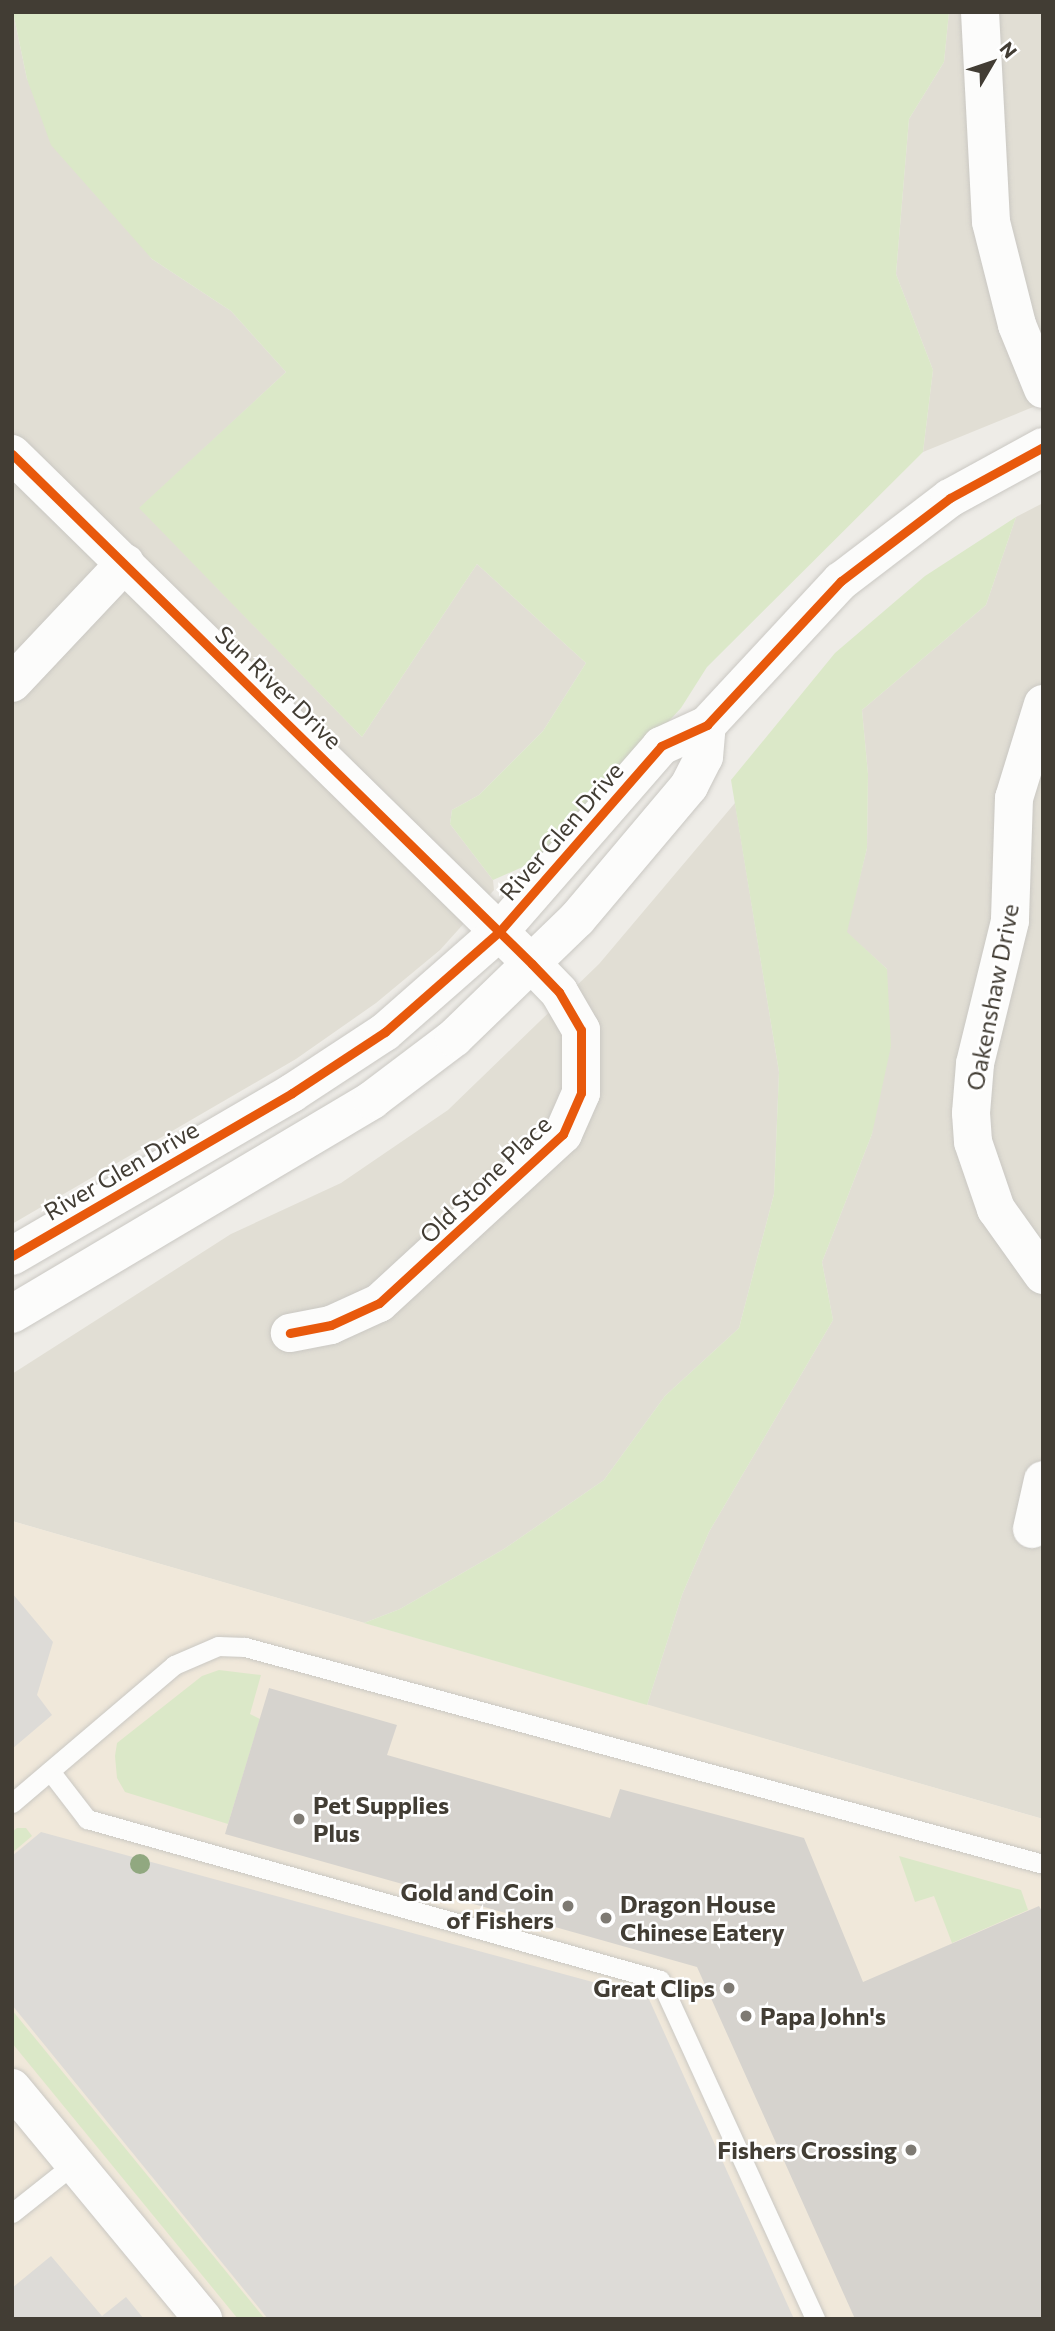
<!DOCTYPE html>
<html>
<head>
<meta charset="utf-8">
<style>
	body { margin:0 }
	#map { position:relative; width:1055px; height:2331px; overflow:hidden; background:#eeece7; font-family:Commissioner,sans-serif }
	div>[style] { position:absolute }
	.residential>* { inset:0; background:#e1ded4 }
	.commercial>* { inset:0; background:#f0e8da }
	.green>* { inset:0; background:#dbe8c8 }
	.parking>* { inset:0; background:#dddbd7 }
	.building>* { inset:0; background:#d6d3ce }
	.roads { filter:drop-shadow(0 0 2px #cac8c3) drop-shadow(0 0 2px #cac8c3) }
	.lane>* { height:19px; margin:-9.5px; padding:0 9.5px; transform-origin:9.5px; border-radius:9.5px; background:#fcfcfb }
	.street>* { height:38px; margin:-19px; padding:0 19px; transform-origin:19px; border-radius:19px; background:#fcfcfb }
	.cycleway>* { height:9px; margin:-4.5px; padding:0 4.5px; transform-origin:4.5px; border-radius:4.5px; background:#e8590c }
	.trees>* { width:20px; height:20px; margin:-10px; border-radius:50%; background:#91a880 }
	.dots>* { width:19px; height:19px; translate:-50% -50%; box-sizing:border-box; border:4px solid #fff; border-radius:50% }
	span { translate:-50% -50%; white-space:nowrap; text-align:center; line-height:1.15; -webkit-text-stroke:5px #fff; paint-order:stroke }
	.street-label { font-size:24px; color:#423d34 }
	.poi-label { font-size:24px; color:#423d34; font-weight:700 }
	.left { translate:0 -50%; text-align:left }
	.right { translate:-100% -50%; text-align:right }
	.frame { position:absolute; inset:0; border:14px solid #423d34; pointer-events:none }
	.north { position:absolute; left:957px; top:28px; width:70px; height:70px; -webkit-text-stroke:5px #fff; paint-order:stroke; rotate:51deg; font-size:19px; font-weight:700; line-height:28px; text-align:center; color:#423d34 }
	.north::after { content:''; display:block; margin:auto; width:24px; height:32px; background:#423d34; clip-path:polygon(50% 0,100% 100%,50% 72%,0 100%) }
</style>
</head>
<body>
<div id="map">
	<div class="residential">
		<div style="clip-path:polygon(13px 12px,27px 79px,152px 259px,231px 311px,286px 372px,140px 508px,362px 737px,477px 564px,586px 663px,543px 731px,479px 795px,452px 810px,450px 824px,493px 880px,494px 890px,440px 950px,376px 1003px,296px 1059px,12px 1224px)"></div>
		<div style="clip-path:polygon(949px 12px,1043px 12px,1043px 403px,923px 452px,933px 370px,896px 274px,909px 119px,944px 62px)"></div>
		<div style="clip-path:polygon(1043px 503px,1043px 1819px,647px 1705px,682px 1595px,709px 1532px,833px 1320px,822px 1262px,872px 1134px,887px 969px,846px 932px,867px 848px,868px 774px,862px 710px,986px 605px,1016px 517px)"></div>
		<div style="clip-path:polygon(735px 803px,779px 1072px,774px 1194px,739px 1328px,665px 1396px,604px 1480px,504px 1549px,400px 1609px,364px 1623px,12px 1521px,12px 1374px,231px 1234px,341px 1183px,448px 1110px,599px 964px)"></div>
	</div>
	<div class="commercial">
		<div style="clip-path:polygon(12px 1521px,1043px 1819px,1043px 2319px,12px 2319px)"></div>
	</div>
	<div class="green">
		<div style="clip-path:polygon(13px 12px,949px 12px,944px 62px,909px 119px,896px 274px,933px 370px,923px 452px,707px 667px,681px 708px,563px 836px,527px 865px,493px 880px,450px 824px,452px 810px,479px 795px,543px 731px,586px 663px,477px 564px,362px 737px,139px 508px,286px 372px,231px 311px,152px 259px,51px 145px,27px 79px)"></div>
		<div style="clip-path:polygon(1016px 517px,986px 605px,862px 710px,868px 774px,867px 848px,847px 932px,887px 969px,891px 1046px,872px 1134px,822px 1262px,833px 1320px,709px 1532px,682px 1595px,647px 1705px,364px 1623px,400px 1609px,504px 1549px,604px 1480px,665px 1396px,739px 1328px,774px 1194px,779px 1072px,731px 780px,835px 653px,925px 576px)"></div>
		<div style="clip-path:polygon(219px 1670px,261px 1675px,250px 1714px,260px 1719px,228px 1824px,125px 1792px,117px 1778px,115px 1756px,117px 1743px,202px 1676px)"></div>
		<div style="clip-path:polygon(17px 1828px,26px 1828px,32px 1836px,12px 1853px,12px 1832px)"></div>
		<div style="clip-path:polygon(899px 1856px,1021px 1890px,1028px 1910px,952px 1943px,934px 1896px,915px 1902px)"></div>
		<div style="clip-path:polygon(12px 2010px,265px 2319px,238px 2319px,12px 2043px)"></div>
	</div>
	<div class="parking">
		<div style="clip-path:polygon(12px 1593px,53px 1642px,37px 1695px,52px 1715px,12px 1749px)"></div>
		<div style="clip-path:polygon(41px 1832px,648px 1997px,794px 2319px,268px 2319px,12px 2005px,12px 1856px)"></div>
		<div style="clip-path:polygon(51px 2256px,102px 2316px,126px 2297px,144px 2319px,12px 2319px,12px 2288px)"></div>
	</div>
	<div class="building">
		<div style="clip-path:polygon(269px 1688px,397px 1725px,387px 1755px,610px 1818px,620px 1789px,804px 1838px,863px 1982px,1039px 1906px,1043px 1913px,1043px 2319px,855px 2319px,697px 1967px,225px 1834px)"></div>
	</div>
	<div class="roads">
		<div class="lane">
			<div style="left:50px;top:1771px;width:61px;rotate:52.4deg"></div>
			<div style="left:87px;top:1819px;width:595px;rotate:15.69deg"></div>
			<div style="left:660px;top:1980px;width:373px;rotate:65.4deg"></div>
			<div style="left:12px;top:1803px;width:213px;rotate:-40.4deg"></div>
			<div style="left:174px;top:1665px;width:48px;rotate:-23.4deg"></div>
			<div style="left:218px;top:1646px;width:27px;rotate:2deg"></div>
			<div style="left:245px;top:1647px;width:827px;rotate:15.21deg"></div>
			<div style="left:12px;top:2213px;width:80px;rotate:-38.4deg"></div>
		</div>
		<div class="street">
			<div style="left:980px;top:12px;width:210px;rotate:87deg"></div>
			<div style="left:991px;top:222px;width:106px;rotate:75.8deg"></div>
			<div style="left:1017px;top:325px;width:69px;rotate:67.9deg"></div>
			<div style="left:12px;top:454px;width:728px;rotate:44.44deg"></div>
			<div style="left:532px;top:964px;width:39px;rotate:46deg"></div>
			<div style="left:559px;top:992px;width:44px;rotate:59.9deg"></div>
			<div style="left:581px;top:1030px;width:63px;rotate:90deg"></div>
			<div style="left:581px;top:1093px;width:45px;rotate:113.7deg"></div>
			<div style="left:563px;top:1134px;width:250px;rotate:137.4deg"></div>
			<div style="left:379px;top:1303px;width:53px;rotate:155.4deg"></div>
			<div style="left:331px;top:1325px;width:42px;rotate:169deg"></div>
			<div style="left:12px;top:683px;width:165px;rotate:-46.7deg"></div>
			<div style="left:1043px;top:704px;width:98px;rotate:107.1deg"></div>
			<div style="left:1014px;top:798px;width:123px;rotate:91.9deg"></div>
			<div style="left:1010px;top:921px;width:147px;rotate:103.8deg"></div>
			<div style="left:975px;top:1064px;width:49px;rotate:94.7deg"></div>
			<div style="left:971px;top:1113px;width:29px;rotate:86deg"></div>
			<div style="left:973px;top:1142px;width:71px;rotate:71.1deg"></div>
			<div style="left:996px;top:1209px;width:81px;rotate:54.5deg"></div>
			<div style="left:12px;top:1256px;width:324px;rotate:-30.2deg"></div>
			<div style="left:292px;top:1093px;width:111px;rotate:-33.3deg"></div>
			<div style="left:385px;top:1032px;width:152px;rotate:-41.3deg"></div>
			<div style="left:499px;top:932px;width:247px;rotate:-48.9deg"></div>
			<div style="left:661px;top:746px;width:51px;rotate:-24.5deg"></div>
			<div style="left:707px;top:725px;width:197px;rotate:-47.1deg"></div>
			<div style="left:841px;top:581px;width:137px;rotate:-37.3deg"></div>
			<div style="left:950px;top:498px;width:106px;rotate:-28.7deg"></div>
			<div style="left:12px;top:1314px;width:419px;rotate:-30.7deg"></div>
			<div style="left:372px;top:1100px;width:103px;rotate:-37.1deg"></div>
			<div style="left:454px;top:1038px;width:171px;rotate:-44.1deg"></div>
			<div style="left:577px;top:919px;width:174px;rotate:-49.9deg"></div>
			<div style="left:689px;top:786px;width:33px;rotate:-63deg"></div>
			<div style="left:704px;top:757px;width:32px;rotate:-85deg"></div>
			<div style="left:1032px;top:1529px;width:50px;rotate:-77.3deg"></div>
			<div style="left:12px;top:2088px;width:300px;rotate:50.4deg"></div>
		</div>
	</div>
	<div class="cycleway">
		<div style="left:12px;top:454px;width:728px;rotate:44.44deg"></div>
		<div style="left:532px;top:964px;width:39px;rotate:46deg"></div>
		<div style="left:559px;top:992px;width:44px;rotate:59.9deg"></div>
		<div style="left:581px;top:1030px;width:63px;rotate:90deg"></div>
		<div style="left:581px;top:1093px;width:45px;rotate:113.7deg"></div>
		<div style="left:563px;top:1134px;width:250px;rotate:137.4deg"></div>
		<div style="left:379px;top:1303px;width:53px;rotate:155.4deg"></div>
		<div style="left:331px;top:1325px;width:42px;rotate:169deg"></div>
		<div style="left:12px;top:1256px;width:324px;rotate:-30.2deg"></div>
		<div style="left:292px;top:1093px;width:111px;rotate:-33.3deg"></div>
		<div style="left:385px;top:1032px;width:152px;rotate:-41.3deg"></div>
		<div style="left:499px;top:932px;width:247px;rotate:-48.9deg"></div>
		<div style="left:661px;top:746px;width:51px;rotate:-24.5deg"></div>
		<div style="left:707px;top:725px;width:197px;rotate:-47.1deg"></div>
		<div style="left:841px;top:581px;width:137px;rotate:-37.3deg"></div>
		<div style="left:950px;top:498px;width:106px;rotate:-28.7deg"></div>
	</div>
	<div class="trees">
		<div style="left:140px;top:1864px"></div>
	</div>
	<div class="dots">
		<div style="left:299px;top:1819px;background:#7e7a73"></div>
		<div style="left:568px;top:1906px;background:#7e7a73"></div>
		<div style="left:606px;top:1918px;background:#7e7a73"></div>
		<div style="left:729px;top:1988px;background:#7e7a73"></div>
		<div style="left:746px;top:2016px;background:#7e7a73"></div>
		<div style="left:911px;top:2150px;background:#7e7a73"></div>
	</div>
	<div class="street-label">
		<span style="left:279px;top:687px;rotate:44deg">Sun River Drive</span>
		<span style="left:561px;top:831px;rotate:-49deg">River Glen Drive</span>
		<span style="left:992px;top:997px;rotate:-79deg">Oakenshaw Drive</span>
		<span style="left:121px;top:1170px;rotate:-30deg">River Glen Drive</span>
		<span style="left:485px;top:1179px;rotate:-44deg">Old Stone Place</span>
	</div>
	<div class="poi-label">
		<span class="left" style="left:313px;top:1819px">Pet Supplies<br>Plus</span>
		<span class="right" style="left:554px;top:1906px">Gold and Coin<br>of Fishers</span>
		<span class="left" style="left:620px;top:1918px">Dragon House<br>Chinese Eatery</span>
		<span class="right" style="left:715px;top:1988px">Great Clips</span>
		<span class="left" style="left:760px;top:2016px">Papa John's</span>
		<span class="right" style="left:897px;top:2150px">Fishers Crossing</span>
	</div>
	<div class="frame"></div>
	<div class="north">N</div>
</div>
</body>
</html>
